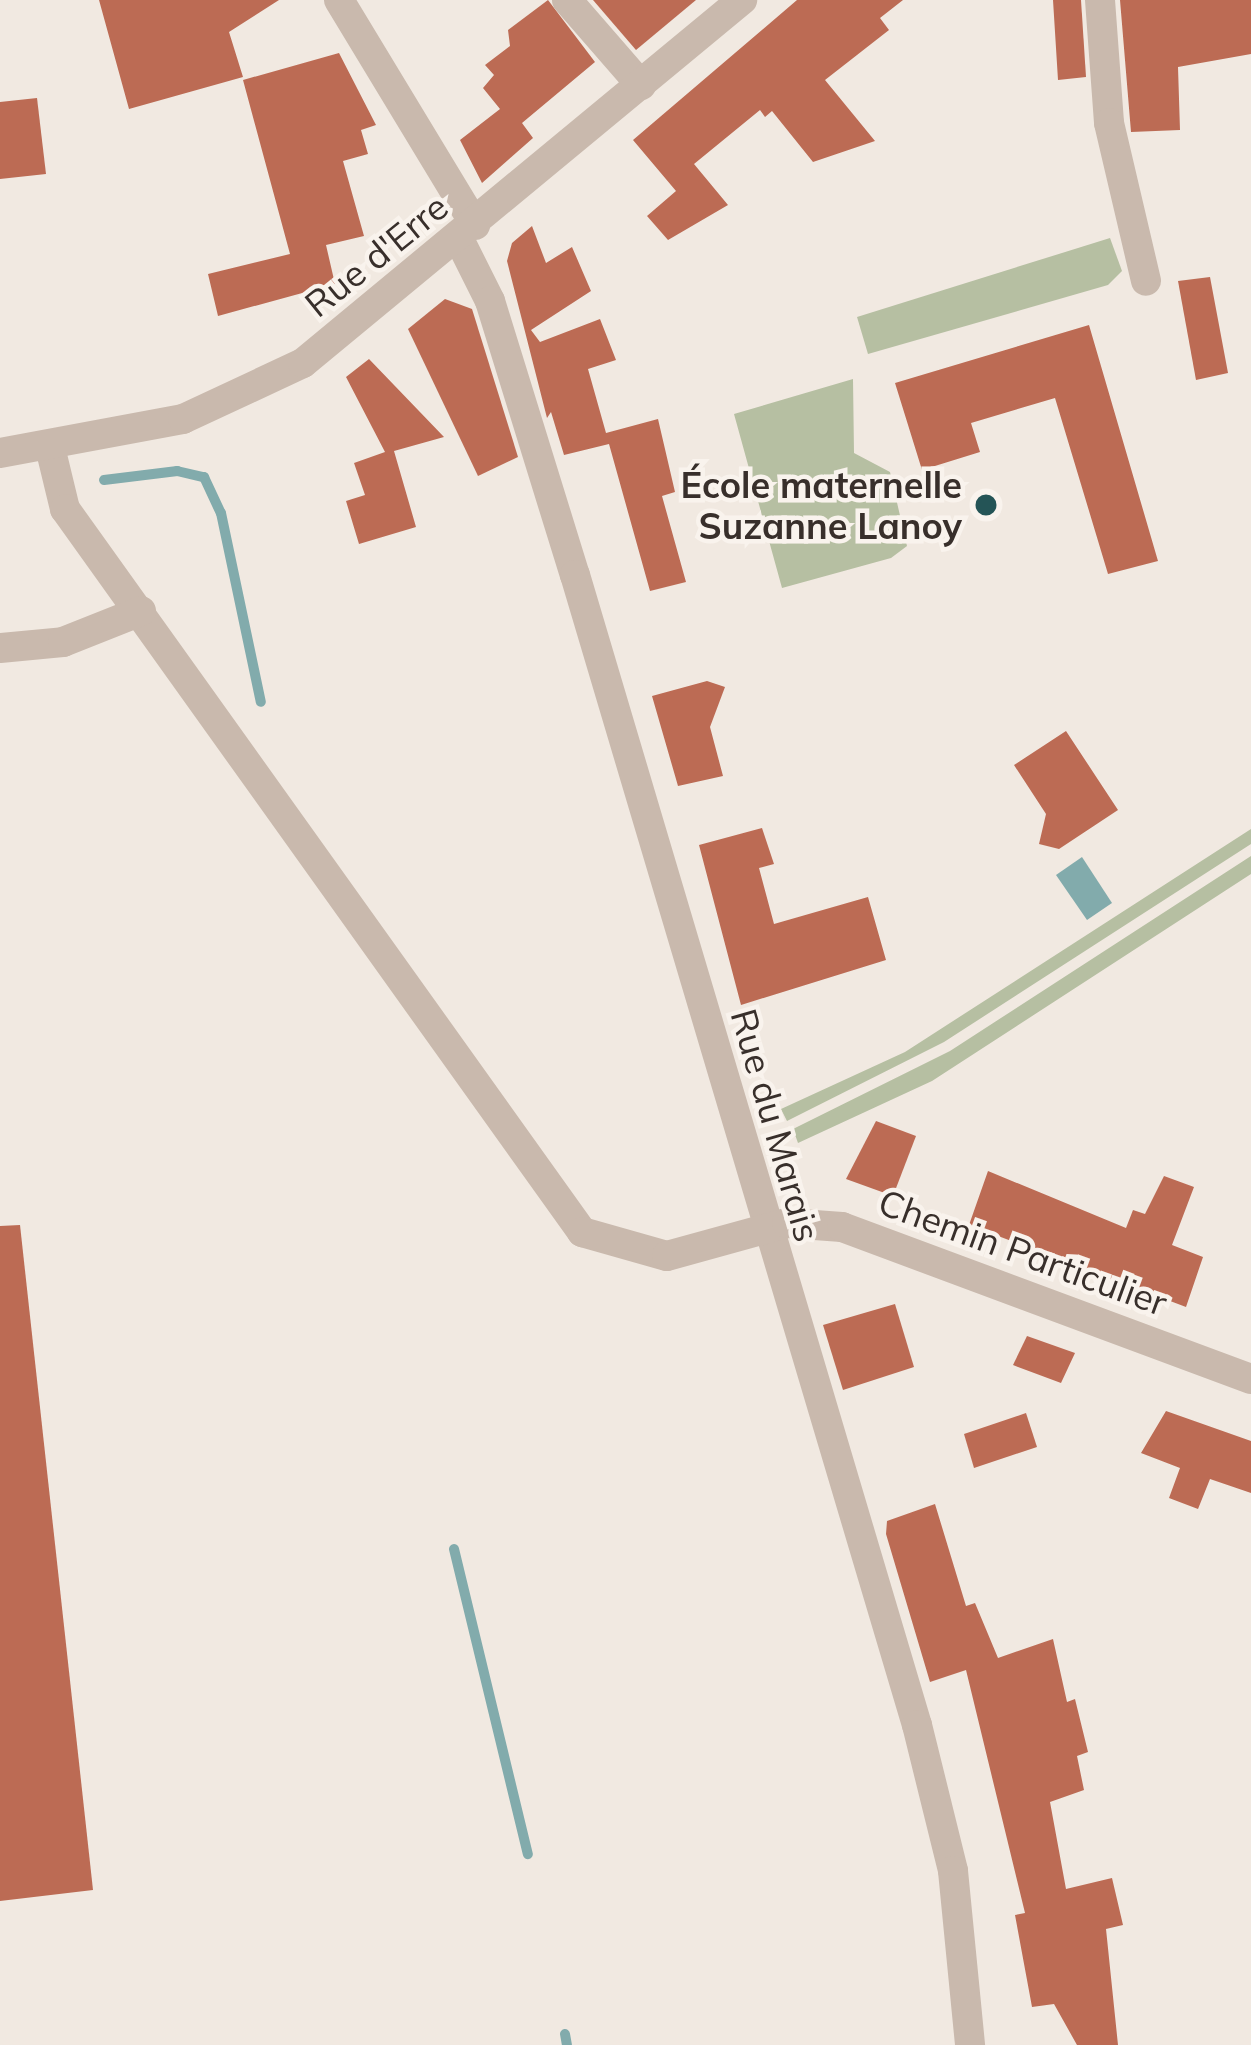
<!DOCTYPE html>
<html>
<head>
<meta charset="utf-8">
<style>
	body { margin:0 }
	#map { position:relative; width:1251px; height:2045px; overflow:hidden; background:#f1e9e1; font-family:Mulish,sans-serif }
	div>[style] { position:absolute }
	.green>* { inset:0; background:#b6bfa2 }
	.water>* { inset:0; background:#82abac }
	.stream>* { height:10px; margin:-5px; padding:0 5px; transform-origin:5px; border-radius:5px; background:#82abac }
	.building>* { inset:0; background:#bc6b54 }
	.minor>* { height:30px; margin:-15px; padding:0 15px; transform-origin:15px; border-radius:15px; background:#c9b9ad }
	.dots>* { width:33px; height:33px; translate:-50% -50%; box-sizing:border-box; border:6px solid #f9f3ed; border-radius:50% }
	span { translate:-50% -50%; white-space:nowrap; text-align:center; line-height:1.15; -webkit-text-stroke:9px #f9f3ed; paint-order:stroke }
	.street-label { font-size:36px; color:#382f2b }
	.poi-label { font-size:36px; color:#382f2b; font-weight:700 }
	.right { translate:-100% -50%; text-align:right }
</style>
</head>
<body>
<div id="map">
	<div class="green">
		<div style="clip-path:polygon(1110px 238px,1122px 271px,1108px 285px,868px 354px,857px 317px)"></div>
		<div style="clip-path:polygon(853px 379px,854px 453px,890px 472px,907px 546px,891px 558px,782px 588px,734px 414px)"></div>
		<div style="clip-path:polygon(1251px 829px,1251px 844px,944px 1042px,787px 1121px,781px 1109px,905px 1052px)"></div>
		<div style="clip-path:polygon(1251px 856px,1251px 874px,932px 1081px,798px 1143px,793px 1129px,950px 1051px)"></div>
	</div>
	<div class="water">
		<div style="clip-path:polygon(1082px 857px,1112px 903px,1087px 920px,1056px 875px)"></div>
	</div>
	<div class="stream">
		<div style="left:104px;top:480px;width:74px;rotate:-7deg"></div>
		<div style="left:177px;top:471px;width:28px;rotate:13deg"></div>
		<div style="left:204px;top:477px;width:40px;rotate:65deg"></div>
		<div style="left:221px;top:513px;width:193px;rotate:78.1deg"></div>
		<div style="left:454px;top:1549px;width:314px;rotate:76.4deg"></div>
		<div style="left:565px;top:2034px;width:11px;rotate:80deg"></div>
	</div>
	<div class="building">
		<div style="clip-path:polygon(99px 0,279px 0,229px 32px,243px 77px,129px 109px)"></div>
		<div style="clip-path:polygon(548px 0,595px 62px,522px 123px,533px 138px,482px 183px,460px 140px,500px 109px,483px 88px,494px 75px,485px 65px,510px 46px,508px 30px)"></div>
		<div style="clip-path:polygon(593px 0,696px 0,636px 50px)"></div>
		<div style="clip-path:polygon(797px 0,903px 0,880px 18px,889px 30px,825px 80px,875px 141px,813px 162px,772px 111px,765px 117px,760px 110px,694px 164px,728px 205px,668px 240px,647px 216px,676px 191px,633px 140px)"></div>
		<div style="clip-path:polygon(1053px 0,1081px 0,1086px 77px,1058px 80px)"></div>
		<div style="clip-path:polygon(1120px 0,1251px 0,1251px 54px,1178px 67px,1180px 130px,1131px 132px)"></div>
		<div style="clip-path:polygon(339px 53px,376px 125px,361px 130px,368px 154px,343px 161px,364px 236px,326px 245px,335px 284px,218px 316px,208px 274px,290px 254px,243px 80px)"></div>
		<div style="clip-path:polygon(37px 98px,46px 174px,0 179px,0 102px)"></div>
		<div style="clip-path:polygon(532px 226px,546px 263px,572px 247px,591px 291px,531px 330px,540px 342px,600px 319px,616px 360px,588px 369px,606px 433px,658px 419px,675px 492px,662px 496px,686px 582px,650px 591px,609px 444px,564px 455px,551px 412px,547px 418px,507px 261px,512px 243px)"></div>
		<div style="clip-path:polygon(1210px 277px,1228px 373px,1196px 380px,1178px 281px)"></div>
		<div style="clip-path:polygon(445px 299px,472px 309px,518px 457px,478px 476px,408px 329px)"></div>
		<div style="clip-path:polygon(1089px 325px,1158px 561px,1108px 574px,1055px 398px,971px 423px,980px 452px,922px 470px,895px 383px)"></div>
		<div style="clip-path:polygon(369px 359px,444px 437px,394px 451px,416px 527px,359px 544px,346px 501px,365px 495px,354px 463px,385px 452px,346px 377px)"></div>
		<div style="clip-path:polygon(707px 681px,725px 687px,710px 727px,723px 776px,678px 786px,652px 696px)"></div>
		<div style="clip-path:polygon(1066px 731px,1118px 810px,1059px 849px,1039px 844px,1046px 814px,1014px 765px)"></div>
		<div style="clip-path:polygon(762px 828px,774px 864px,759px 868px,774px 924px,868px 897px,886px 960px,741px 1005px,699px 845px)"></div>
		<div style="clip-path:polygon(876px 1121px,916px 1136px,893px 1196px,846px 1179px)"></div>
		<div style="clip-path:polygon(988px 1171px,1126px 1228px,1133px 1210px,1145px 1214px,1164px 1176px,1194px 1187px,1172px 1245px,1203px 1257px,1186px 1307px,969px 1225px)"></div>
		<div style="clip-path:polygon(20px 1225px,93px 1890px,0 1901px,0 1226px)"></div>
		<div style="clip-path:polygon(895px 1304px,914px 1367px,843px 1390px,823px 1325px)"></div>
		<div style="clip-path:polygon(1027px 1336px,1075px 1353px,1061px 1383px,1013px 1365px)"></div>
		<div style="clip-path:polygon(1166px 1411px,1251px 1441px,1251px 1493px,1210px 1479px,1198px 1509px,1169px 1498px,1180px 1468px,1141px 1453px)"></div>
		<div style="clip-path:polygon(1026px 1413px,1037px 1447px,974px 1468px,964px 1434px)"></div>
		<div style="clip-path:polygon(935px 1504px,966px 1606px,975px 1603px,998px 1658px,1053px 1639px,1067px 1702px,1075px 1699px,1088px 1752px,1077px 1756px,1084px 1790px,1050px 1802px,1066px 1889px,1112px 1878px,1123px 1925px,1106px 1929px,1118px 2045px,1077px 2045px,1054px 2004px,1032px 2007px,1015px 1915px,1025px 1913px,966px 1670px,930px 1682px,886px 1534px,887px 1521px)"></div>
	</div>
	<div class="minor">
		<div style="left:339px;top:0;width:263px;rotate:58.8deg"></div>
		<div style="left:567px;top:0;width:113px;rotate:49deg"></div>
		<div style="left:1100px;top:0;width:123px;rotate:85.8deg"></div>
		<div style="left:1109px;top:123px;width:162px;rotate:76.8deg"></div>
		<div style="left:459px;top:239px;width:69px;rotate:63.4deg"></div>
		<div style="left:490px;top:301px;width:287px;rotate:72.8deg"></div>
		<div style="left:575px;top:575px;width:1200px;rotate:73.44deg"></div>
		<div style="left:917px;top:1725px;width:150px;rotate:76.1deg"></div>
		<div style="left:953px;top:1871px;width:175px;rotate:84.4deg"></div>
		<div style="left:50px;top:447px;width:64px;rotate:76.4deg"></div>
		<div style="left:65px;top:509px;width:889px;rotate:54.43deg"></div>
		<div style="left:582px;top:1232px;width:88px;rotate:15.8deg"></div>
		<div style="left:667px;top:1256px;width:124px;rotate:-15.4deg"></div>
		<div style="left:787px;top:1223px;width:55px;rotate:4.2deg"></div>
		<div style="left:842px;top:1227px;width:436px;rotate:20.4deg"></div>
		<div style="left:0;top:453px;width:186px;rotate:-10.5deg"></div>
		<div style="left:183px;top:419px;width:132px;rotate:-25deg"></div>
		<div style="left:303px;top:363px;width:570px;rotate:-39.59deg"></div>
		<div style="left:0;top:648px;width:63px;rotate:-5.4deg"></div>
		<div style="left:63px;top:642px;width:84px;rotate:-21.7deg"></div>
	</div>
	<div class="dots">
		<div style="left:986px;top:505px;background:#245456"></div>
	</div>
	<div class="street-label">
		<span style="left:376px;top:255px;rotate:-39deg">Rue d'Erre</span>
		<span style="left:776px;top:1125px;rotate:74deg">Rue du Marais</span>
		<span style="left:1023px;top:1252px;rotate:20deg">Chemin Particulier</span>
	</div>
	<div class="poi-label">
		<span class="right" style="left:962px;top:505px">École maternelle<br>Suzanne Lanoy</span>
	</div>
</div>
</body>
</html>
